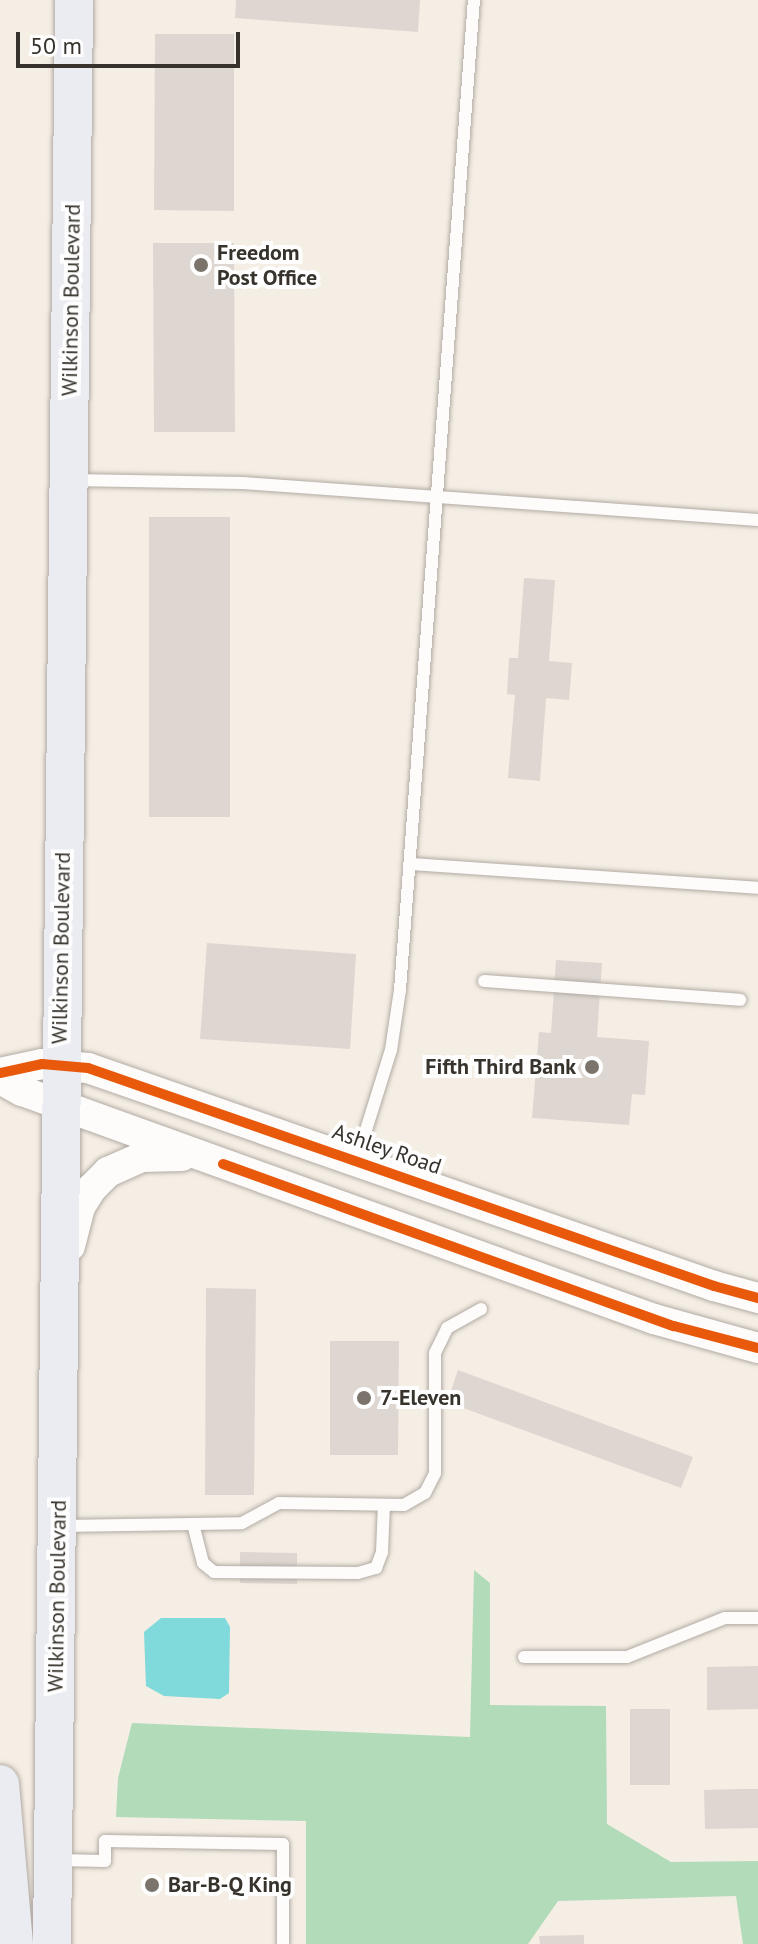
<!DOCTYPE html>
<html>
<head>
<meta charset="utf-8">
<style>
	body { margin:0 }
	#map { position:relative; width:758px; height:1944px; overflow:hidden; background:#f5eee4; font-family:"PT Sans",sans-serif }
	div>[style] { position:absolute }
	.forest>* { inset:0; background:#b1dbb9 }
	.water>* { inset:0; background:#80d9da }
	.building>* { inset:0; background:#ded7d1 }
	.roads { filter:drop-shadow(0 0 2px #b1aba4) drop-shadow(0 0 2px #b1aba4) }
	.service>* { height:12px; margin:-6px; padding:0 6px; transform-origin:6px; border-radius:6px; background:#fefcfb }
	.tertiary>* { height:30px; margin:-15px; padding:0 15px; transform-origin:15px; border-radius:15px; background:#fefcfb }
	.primary>* { height:38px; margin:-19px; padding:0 19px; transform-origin:19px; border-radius:19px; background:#ebebf2 }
	.cycleway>* { height:10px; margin:-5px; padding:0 5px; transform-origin:5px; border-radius:5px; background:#e8590c }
	.dots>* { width:22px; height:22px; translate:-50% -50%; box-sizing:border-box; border:4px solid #fefefe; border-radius:50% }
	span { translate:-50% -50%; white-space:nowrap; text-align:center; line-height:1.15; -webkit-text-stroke:8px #fefefe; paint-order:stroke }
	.poi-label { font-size:22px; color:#37332c; font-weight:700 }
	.left { translate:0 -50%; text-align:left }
	.right { translate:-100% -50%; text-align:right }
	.street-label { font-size:22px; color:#37332c }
	.scale { position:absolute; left:16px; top:32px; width:224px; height:36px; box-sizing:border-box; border:4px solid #37332c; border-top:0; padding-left:10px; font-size:24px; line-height:28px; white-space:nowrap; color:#37332c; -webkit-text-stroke:6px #fefefe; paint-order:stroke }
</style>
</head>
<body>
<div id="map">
	<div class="forest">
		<div style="clip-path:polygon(474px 1570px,490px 1583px,490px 1705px,606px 1706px,607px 1824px,671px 1862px,758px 1861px,758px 1944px,743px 1944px,736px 1896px,558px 1901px,528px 1944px,306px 1944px,306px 1821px,116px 1817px,118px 1778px,132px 1723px,470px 1737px)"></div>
	</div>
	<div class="water">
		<div style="clip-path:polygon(161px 1618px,225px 1618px,230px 1627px,229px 1693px,220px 1699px,164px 1696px,146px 1686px,144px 1632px)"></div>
	</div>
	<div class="building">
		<div style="clip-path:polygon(236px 0,420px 0,418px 32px,235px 18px)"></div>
		<div style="clip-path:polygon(155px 34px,234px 34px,234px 211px,154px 210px)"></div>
		<div style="clip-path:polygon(153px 243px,234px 243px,235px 432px,154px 432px)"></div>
		<div style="clip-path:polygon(149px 517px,230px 517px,230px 817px,149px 817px)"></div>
		<div style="clip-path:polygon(524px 578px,555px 580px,549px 661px,572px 663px,569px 700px,546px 698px,540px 781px,508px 778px,515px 695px,507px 694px,509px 658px,518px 658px)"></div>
		<div style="clip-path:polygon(207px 943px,356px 954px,350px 1049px,200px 1039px)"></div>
		<div style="clip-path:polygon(556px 960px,602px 963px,597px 1037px,649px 1041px,645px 1095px,632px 1094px,629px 1125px,532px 1118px,539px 1032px,551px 1033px)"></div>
		<div style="clip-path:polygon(206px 1288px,256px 1289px,254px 1495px,205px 1495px)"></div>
		<div style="clip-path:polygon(330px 1341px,399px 1341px,398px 1455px,330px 1455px)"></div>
		<div style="clip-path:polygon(458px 1370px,693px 1457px,681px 1488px,447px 1402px)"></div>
		<div style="clip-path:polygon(240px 1552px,297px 1553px,297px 1584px,240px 1583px)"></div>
		<div style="clip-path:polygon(758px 1666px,758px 1709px,707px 1710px,707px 1667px)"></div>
		<div style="clip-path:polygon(630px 1709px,670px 1709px,670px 1785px,630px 1785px)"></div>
		<div style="clip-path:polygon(739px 1789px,758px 1789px,758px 1828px,705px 1829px,704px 1790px)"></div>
		<div style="clip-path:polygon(584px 1935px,584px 1944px,540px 1944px,539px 1936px)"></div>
	</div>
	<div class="roads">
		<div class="service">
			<div style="left:72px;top:480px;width:171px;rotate:1deg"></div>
			<div style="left:243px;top:483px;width:516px;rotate:4.11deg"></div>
			<div style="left:410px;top:864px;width:349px;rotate:3.9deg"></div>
			<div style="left:484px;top:981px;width:257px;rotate:4.2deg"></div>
			<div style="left:357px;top:1159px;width:114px;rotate:-72.7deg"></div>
			<div style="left:391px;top:1050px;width:61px;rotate:-81.5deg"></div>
			<div style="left:400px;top:990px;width:993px;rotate:-85.73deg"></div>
			<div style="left:193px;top:1524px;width:40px;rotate:75.6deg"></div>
			<div style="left:203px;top:1563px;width:14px;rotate:39deg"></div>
			<div style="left:214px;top:1572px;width:144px;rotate:0.4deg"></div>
			<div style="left:358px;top:1573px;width:19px;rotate:-16deg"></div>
			<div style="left:376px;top:1568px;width:17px;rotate:-69deg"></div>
			<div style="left:382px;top:1552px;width:47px;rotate:-87.6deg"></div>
			<div style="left:61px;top:1526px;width:181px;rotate:-0.9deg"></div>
			<div style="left:242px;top:1523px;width:42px;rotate:-28.4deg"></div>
			<div style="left:279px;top:1503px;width:125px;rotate:0.9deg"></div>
			<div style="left:404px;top:1505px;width:24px;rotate:-30deg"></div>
			<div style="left:425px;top:1493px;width:22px;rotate:-63deg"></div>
			<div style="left:435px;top:1473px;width:120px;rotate:-90deg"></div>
			<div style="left:435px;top:1353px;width:28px;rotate:-64deg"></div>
			<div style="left:447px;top:1328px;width:39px;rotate:-29deg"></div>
			<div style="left:524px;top:1657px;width:103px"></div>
			<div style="left:627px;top:1657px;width:105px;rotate:-21.7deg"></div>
			<div style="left:725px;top:1618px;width:33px"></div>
			<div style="left:58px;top:1860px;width:47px;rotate:1.2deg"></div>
			<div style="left:105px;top:1861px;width:20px;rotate:-90deg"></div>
			<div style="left:105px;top:1841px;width:178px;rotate:1deg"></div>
			<div style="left:283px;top:1844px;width:100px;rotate:90deg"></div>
		</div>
		<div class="tertiary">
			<div style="left:0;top:1073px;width:43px;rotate:-12.1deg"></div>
			<div style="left:42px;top:1064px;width:46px;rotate:5deg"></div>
			<div style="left:88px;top:1068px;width:663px;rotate:19.2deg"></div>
			<div style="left:714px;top:1286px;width:46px;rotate:15.3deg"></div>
			<div style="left:0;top:1079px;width:25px;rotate:29deg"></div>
			<div style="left:22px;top:1091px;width:672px;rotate:19.84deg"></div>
			<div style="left:654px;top:1319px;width:108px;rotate:15.6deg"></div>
			<div style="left:70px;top:1246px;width:40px;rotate:-75.6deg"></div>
			<div style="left:80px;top:1207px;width:22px;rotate:-58deg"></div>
			<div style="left:92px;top:1188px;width:23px;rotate:-45deg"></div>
			<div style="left:108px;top:1172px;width:36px;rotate:-24deg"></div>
			<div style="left:141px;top:1157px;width:41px;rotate:-1.4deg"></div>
		</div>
		<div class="primary">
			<div style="left:0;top:1784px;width:161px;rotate:85deg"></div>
			<div style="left:52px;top:1944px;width:1944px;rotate:-89.35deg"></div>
		</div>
	</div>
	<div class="cycleway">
		<div style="left:0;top:1073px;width:43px;rotate:-12.1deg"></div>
		<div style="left:42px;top:1064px;width:46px;rotate:5deg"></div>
		<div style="left:88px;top:1068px;width:663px;rotate:19.2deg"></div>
		<div style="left:714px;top:1286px;width:46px;rotate:15.3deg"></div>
		<div style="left:223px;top:1164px;width:479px;rotate:19.8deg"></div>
		<div style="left:674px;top:1326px;width:87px;rotate:14.7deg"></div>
	</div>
	<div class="dots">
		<div style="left:201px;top:265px;background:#7a746c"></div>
		<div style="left:592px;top:1067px;background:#7a746c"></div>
		<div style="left:364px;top:1398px;background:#7a746c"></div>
		<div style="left:152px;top:1885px;background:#7a746c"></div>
	</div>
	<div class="poi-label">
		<span class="left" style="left:217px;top:265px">Freedom<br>Post Office</span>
		<span class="right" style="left:576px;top:1067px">Fifth Third Bank</span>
		<span class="left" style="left:380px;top:1398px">7-Eleven</span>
		<span class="left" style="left:168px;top:1885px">Bar-B-Q King</span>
	</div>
	<div class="street-label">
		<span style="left:71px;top:300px;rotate:-89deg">Wilkinson Boulevard</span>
		<span style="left:61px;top:948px;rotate:-89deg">Wilkinson Boulevard</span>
		<span style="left:387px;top:1149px;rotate:19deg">Ashley Road</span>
		<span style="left:57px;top:1596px;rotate:-89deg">Wilkinson Boulevard</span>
	</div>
	<div class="scale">50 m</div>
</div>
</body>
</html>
